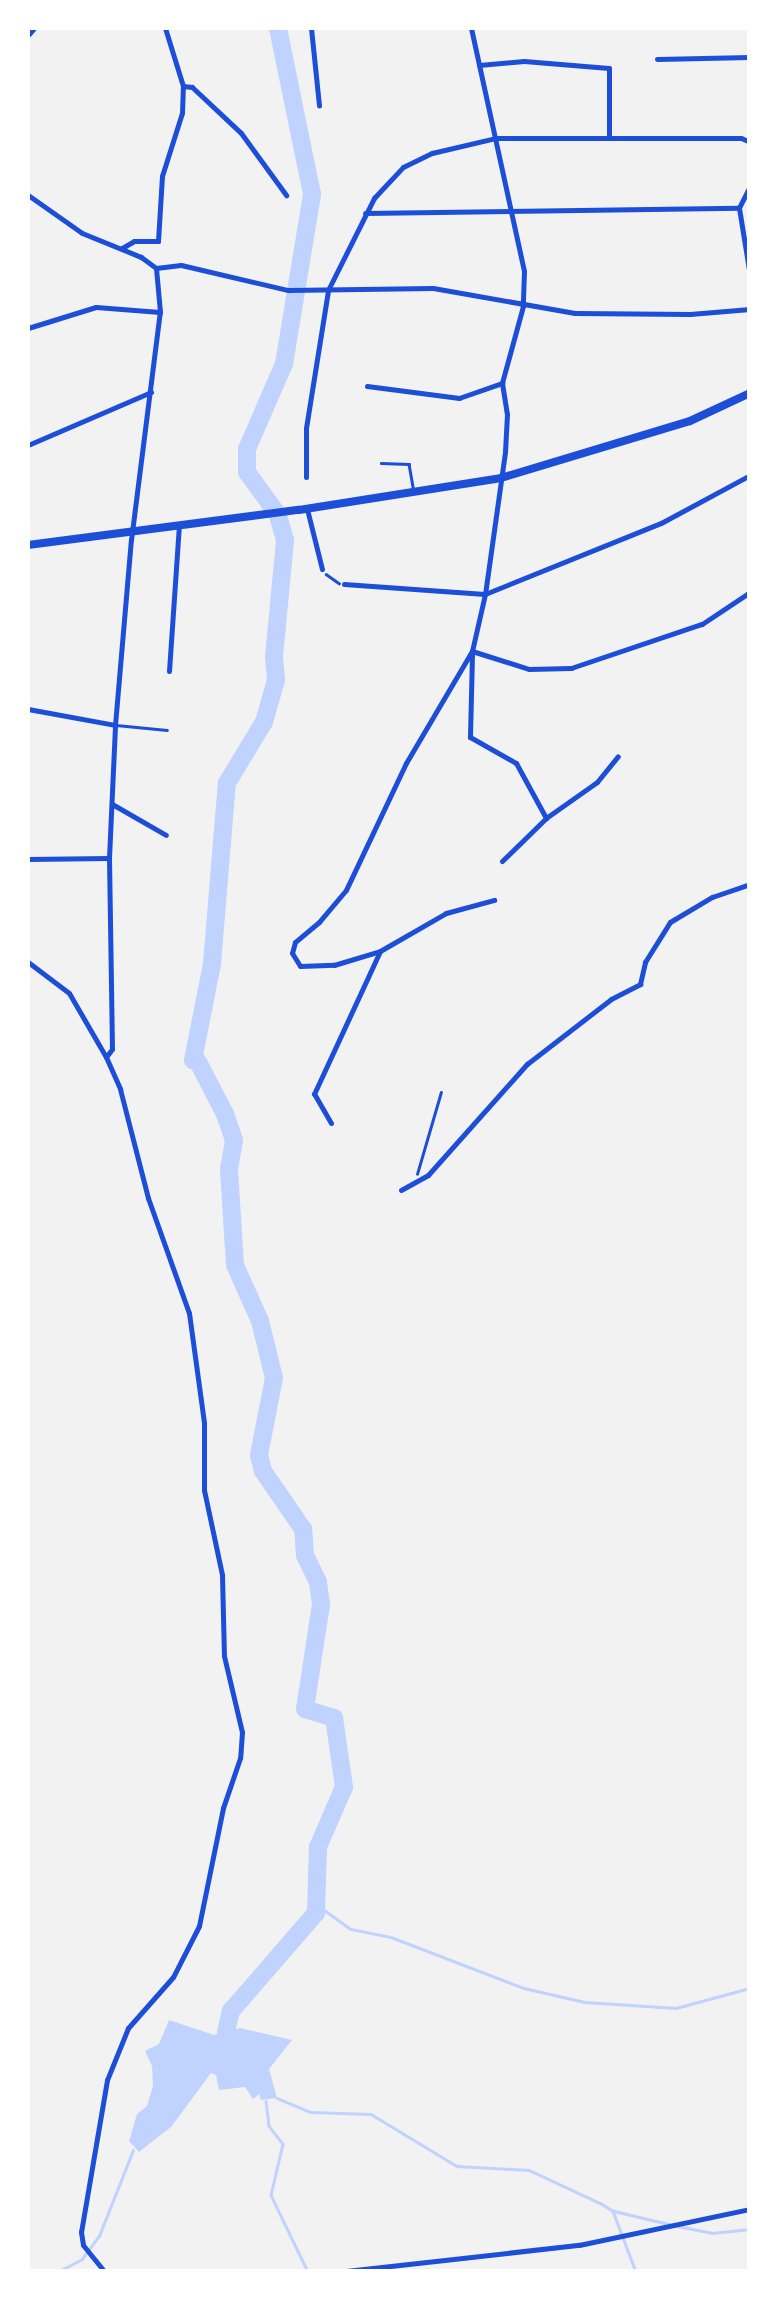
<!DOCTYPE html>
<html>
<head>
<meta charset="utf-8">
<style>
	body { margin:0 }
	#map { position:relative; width:777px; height:2299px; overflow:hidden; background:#f2f2f2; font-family:Helvetica,sans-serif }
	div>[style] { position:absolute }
	.water>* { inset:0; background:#bfd3fe }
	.stream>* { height:2.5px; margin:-1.25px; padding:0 1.25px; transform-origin:1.25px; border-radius:1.25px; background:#bfd3fe }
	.river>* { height:18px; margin:-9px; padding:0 9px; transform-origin:9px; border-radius:9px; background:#bfd3fe }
	.path>* { height:2.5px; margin:-1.25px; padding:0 1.25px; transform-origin:1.25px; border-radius:1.25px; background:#1d4ed8 }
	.service>* { height:2.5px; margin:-1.25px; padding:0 1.25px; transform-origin:1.25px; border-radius:1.25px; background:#1d4ed8 }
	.minor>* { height:5px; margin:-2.5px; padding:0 2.5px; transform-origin:2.5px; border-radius:2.5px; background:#1d4ed8 }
	.secondary>* { height:8px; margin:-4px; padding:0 4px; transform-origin:4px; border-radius:4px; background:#1d4ed8 }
	.primary>* { height:8px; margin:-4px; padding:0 4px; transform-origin:4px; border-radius:4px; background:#1d4ed8 }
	span { translate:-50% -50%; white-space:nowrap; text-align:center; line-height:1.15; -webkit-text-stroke:8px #fff; paint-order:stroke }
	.frame { position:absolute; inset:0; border:30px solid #fff; pointer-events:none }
</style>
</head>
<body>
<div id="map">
	<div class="water">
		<div style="clip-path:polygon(169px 2020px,214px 2035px,240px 2028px,292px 2040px,269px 2069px,277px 2098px,261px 2100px,259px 2094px,253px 2099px,245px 2087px,219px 2090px,216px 2075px,211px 2073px,171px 2127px,139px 2152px,129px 2141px,137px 2114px,147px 2106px,153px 2086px,152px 2066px,145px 2051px,159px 2044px)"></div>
	</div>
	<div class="stream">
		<div style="left:319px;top:1906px;width:39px;rotate:36deg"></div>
		<div style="left:351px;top:1929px;width:41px;rotate:11.3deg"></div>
		<div style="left:391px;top:1937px;width:142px;rotate:21deg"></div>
		<div style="left:524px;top:1988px;width:63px;rotate:12.9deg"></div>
		<div style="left:585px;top:2002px;width:91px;rotate:3.8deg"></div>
		<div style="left:676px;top:2008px;width:77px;rotate:-15.1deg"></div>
		<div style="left:277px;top:2098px;width:36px;rotate:23deg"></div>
		<div style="left:310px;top:2112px;width:61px;rotate:1.9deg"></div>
		<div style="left:371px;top:2114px;width:100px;rotate:31.2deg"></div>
		<div style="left:457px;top:2166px;width:72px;rotate:3.2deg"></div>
		<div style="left:529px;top:2170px;width:81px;rotate:25deg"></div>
		<div style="left:602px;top:2204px;width:13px;rotate:32deg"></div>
		<div style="left:613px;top:2211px;width:65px;rotate:69.3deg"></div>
		<div style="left:266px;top:2101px;width:25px;rotate:83deg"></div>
		<div style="left:269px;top:2126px;width:23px;rotate:52deg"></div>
		<div style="left:283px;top:2144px;width:52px;rotate:103.2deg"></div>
		<div style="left:271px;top:2195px;width:85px;rotate:64.3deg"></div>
		<div style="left:614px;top:2211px;width:57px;rotate:13.3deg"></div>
		<div style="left:677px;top:2226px;width:36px;rotate:11deg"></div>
		<div style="left:712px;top:2233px;width:38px;rotate:-6deg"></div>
		<div style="left:57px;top:2272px;width:28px;rotate:-27deg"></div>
		<div style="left:82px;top:2259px;width:29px;rotate:-54deg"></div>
		<div style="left:99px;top:2236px;width:92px;rotate:-68.4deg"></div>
	</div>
	<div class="river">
		<div style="left:226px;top:2032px;width:22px;rotate:-77deg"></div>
		<div style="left:231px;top:2011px;width:130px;rotate:-49.1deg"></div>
		<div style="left:316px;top:1913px;width:66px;rotate:-88.3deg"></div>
		<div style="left:318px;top:1847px;width:65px;rotate:-66.6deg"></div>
		<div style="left:344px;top:1787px;width:70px;rotate:-98.2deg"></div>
		<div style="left:334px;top:1718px;width:30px;rotate:-163deg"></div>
		<div style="left:305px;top:1709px;width:106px;rotate:-81.3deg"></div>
		<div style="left:321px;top:1604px;width:22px;rotate:-98deg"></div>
		<div style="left:318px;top:1582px;width:30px;rotate:-116deg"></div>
		<div style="left:305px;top:1555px;width:26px;rotate:-94deg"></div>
		<div style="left:303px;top:1529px;width:70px;rotate:-124.6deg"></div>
		<div style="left:263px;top:1471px;width:16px;rotate:-104deg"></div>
		<div style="left:259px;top:1455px;width:78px;rotate:-79deg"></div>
		<div style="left:274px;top:1378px;width:59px;rotate:-103.8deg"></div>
		<div style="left:260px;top:1321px;width:61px;rotate:-114.1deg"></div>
		<div style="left:235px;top:1265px;width:96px;rotate:-93.6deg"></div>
		<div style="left:229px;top:1169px;width:29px;rotate:-80deg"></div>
		<div style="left:234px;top:1140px;width:28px;rotate:-109deg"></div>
		<div style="left:225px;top:1114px;width:59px;rotate:-117.4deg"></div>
		<div style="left:198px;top:1062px;width:5px;rotate:-158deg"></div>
		<div style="left:193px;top:1060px;width:98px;rotate:-78.8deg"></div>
		<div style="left:212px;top:964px;width:182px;rotate:-85.3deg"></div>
		<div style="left:227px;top:783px;width:71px;rotate:-58.8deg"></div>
		<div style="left:264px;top:722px;width:44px;rotate:-74.1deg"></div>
		<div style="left:276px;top:680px;width:23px;rotate:-95deg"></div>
		<div style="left:274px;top:657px;width:118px;rotate:-84.6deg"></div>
		<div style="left:285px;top:540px;width:26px;rotate:-106deg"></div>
		<div style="left:278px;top:515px;width:53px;rotate:-125.8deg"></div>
		<div style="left:247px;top:472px;width:23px;rotate:-90deg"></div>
		<div style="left:247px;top:449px;width:93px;rotate:-66.5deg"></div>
		<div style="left:284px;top:364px;width:172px;rotate:-80.6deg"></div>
		<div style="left:312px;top:194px;width:169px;rotate:-101.6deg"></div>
	</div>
	<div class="path">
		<div style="left:326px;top:574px;width:16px;rotate:35deg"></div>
		<div style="left:417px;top:1174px;width:85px;rotate:-73.7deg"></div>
	</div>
	<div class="service">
		<div style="left:381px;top:463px;width:28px;rotate:2deg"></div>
		<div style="left:409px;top:464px;width:27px;rotate:80deg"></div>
		<div style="left:116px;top:725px;width:51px;rotate:5.6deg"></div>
	</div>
	<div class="minor">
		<div style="left:311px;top:28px;width:78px;rotate:84.1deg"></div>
		<div style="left:471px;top:28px;width:249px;rotate:77.7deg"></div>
		<div style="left:524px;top:271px;width:35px;rotate:92deg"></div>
		<div style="left:523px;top:306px;width:80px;rotate:105.3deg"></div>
		<div style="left:502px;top:383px;width:31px;rotate:81deg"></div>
		<div style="left:507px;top:414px;width:38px;rotate:93deg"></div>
		<div style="left:505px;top:452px;width:143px;rotate:98deg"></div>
		<div style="left:485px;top:594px;width:58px;rotate:102.8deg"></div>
		<div style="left:472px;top:651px;width:60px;rotate:17.5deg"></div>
		<div style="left:529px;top:669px;width:42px;rotate:-1.4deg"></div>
		<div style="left:571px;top:668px;width:138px;rotate:-18.6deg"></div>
		<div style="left:702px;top:624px;width:58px;rotate:-33.7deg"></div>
		<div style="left:657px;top:59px;width:93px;rotate:-1.2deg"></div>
		<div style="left:479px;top:65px;width:45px;rotate:-5.1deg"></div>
		<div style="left:524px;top:61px;width:85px;rotate:4.7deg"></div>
		<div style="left:609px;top:68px;width:70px;rotate:90deg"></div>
		<div style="left:183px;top:86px;width:9px;rotate:6deg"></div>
		<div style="left:192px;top:87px;width:67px;rotate:43.2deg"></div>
		<div style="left:241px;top:133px;width:77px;rotate:54deg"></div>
		<div style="left:750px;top:186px;width:25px;rotate:117deg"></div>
		<div style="left:739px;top:208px;width:69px;rotate:80.8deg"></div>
		<div style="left:28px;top:195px;width:66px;rotate:35.1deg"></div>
		<div style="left:82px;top:233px;width:64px;rotate:22.1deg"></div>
		<div style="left:141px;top:257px;width:19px;rotate:36deg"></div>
		<div style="left:156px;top:268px;width:25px;rotate:-7deg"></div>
		<div style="left:181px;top:265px;width:110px;rotate:13.2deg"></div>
		<div style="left:288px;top:290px;width:145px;rotate:-0.8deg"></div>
		<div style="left:433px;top:288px;width:144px;rotate:10deg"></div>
		<div style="left:575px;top:313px;width:115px;rotate:0.5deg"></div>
		<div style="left:690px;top:314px;width:60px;rotate:-4.8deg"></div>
		<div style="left:365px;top:213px;width:374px;rotate:-0.8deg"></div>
		<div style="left:122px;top:248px;width:14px;rotate:-30deg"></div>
		<div style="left:134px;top:241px;width:24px"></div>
		<div style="left:158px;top:241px;width:65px;rotate:-86.5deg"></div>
		<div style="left:162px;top:176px;width:66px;rotate:-72.4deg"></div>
		<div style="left:182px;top:113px;width:27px;rotate:-88deg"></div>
		<div style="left:183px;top:86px;width:61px;rotate:-107.2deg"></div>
		<div style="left:28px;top:328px;width:71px;rotate:-17.2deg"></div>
		<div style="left:96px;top:307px;width:64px;rotate:4.5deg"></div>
		<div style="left:367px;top:386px;width:93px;rotate:7.4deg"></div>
		<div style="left:459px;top:398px;width:46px;rotate:-19.2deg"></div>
		<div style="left:28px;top:445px;width:134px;rotate:-23.3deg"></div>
		<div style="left:306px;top:477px;width:49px;rotate:-90deg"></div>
		<div style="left:306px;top:428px;width:140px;rotate:-80.9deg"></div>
		<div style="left:328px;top:290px;width:103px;rotate:-63.4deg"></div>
		<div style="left:374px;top:198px;width:42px;rotate:-46.9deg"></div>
		<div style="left:403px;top:167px;width:32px;rotate:-26deg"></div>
		<div style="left:432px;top:153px;width:66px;rotate:-13.2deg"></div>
		<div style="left:496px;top:138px;width:245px"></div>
		<div style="left:741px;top:138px;width:10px;rotate:24deg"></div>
		<div style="left:307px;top:509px;width:62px;rotate:76deg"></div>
		<div style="left:344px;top:584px;width:141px;rotate:4.1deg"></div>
		<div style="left:485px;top:594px;width:190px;rotate:-22deg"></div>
		<div style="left:661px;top:523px;width:101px;rotate:-28.3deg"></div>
		<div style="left:472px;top:651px;width:130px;rotate:120.5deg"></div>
		<div style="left:406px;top:763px;width:140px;rotate:115.3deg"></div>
		<div style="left:346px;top:890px;width:42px;rotate:130.2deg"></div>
		<div style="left:319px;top:922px;width:31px;rotate:140deg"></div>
		<div style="left:295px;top:942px;width:11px;rotate:105deg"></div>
		<div style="left:292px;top:953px;width:15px;rotate:58deg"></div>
		<div style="left:300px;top:966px;width:34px;rotate:-2deg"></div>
		<div style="left:334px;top:965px;width:48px;rotate:-16.9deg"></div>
		<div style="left:380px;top:951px;width:76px;rotate:-29.9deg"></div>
		<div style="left:446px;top:913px;width:50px;rotate:-15.2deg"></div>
		<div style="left:472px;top:654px;width:83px;rotate:91.4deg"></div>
		<div style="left:470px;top:737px;width:53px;rotate:29.5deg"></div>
		<div style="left:516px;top:763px;width:63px;rotate:61.4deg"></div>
		<div style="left:169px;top:671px;width:145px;rotate:-86.1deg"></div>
		<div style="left:28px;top:709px;width:88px;rotate:10.4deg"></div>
		<div style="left:112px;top:804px;width:62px;rotate:29.9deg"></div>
		<div style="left:28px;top:859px;width:81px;rotate:-0.7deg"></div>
		<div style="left:502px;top:861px;width:62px;rotate:-44.3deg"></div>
		<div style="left:546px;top:818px;width:62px;rotate:-35.2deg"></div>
		<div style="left:597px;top:782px;width:33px;rotate:-51deg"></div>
		<div style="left:28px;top:962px;width:51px;rotate:37.1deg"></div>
		<div style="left:69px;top:993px;width:74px;rotate:60deg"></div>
		<div style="left:106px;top:1057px;width:35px;rotate:66deg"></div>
		<div style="left:120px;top:1089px;width:113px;rotate:75.6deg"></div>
		<div style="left:148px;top:1198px;width:122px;rotate:70.4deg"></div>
		<div style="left:189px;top:1313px;width:111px;rotate:82.2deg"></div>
		<div style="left:204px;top:1423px;width:67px;rotate:90deg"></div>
		<div style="left:204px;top:1490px;width:87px;rotate:78deg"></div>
		<div style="left:222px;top:1575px;width:81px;rotate:88.6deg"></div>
		<div style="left:224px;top:1656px;width:78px;rotate:76.7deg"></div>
		<div style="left:242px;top:1732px;width:26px;rotate:94deg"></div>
		<div style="left:240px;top:1758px;width:53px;rotate:108.8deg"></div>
		<div style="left:223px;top:1808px;width:120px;rotate:101.5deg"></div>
		<div style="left:199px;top:1926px;width:57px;rotate:117deg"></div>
		<div style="left:173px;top:1977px;width:68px;rotate:131.4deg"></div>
		<div style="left:128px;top:2028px;width:56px;rotate:112deg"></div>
		<div style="left:107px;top:2080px;width:154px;rotate:99.7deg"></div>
		<div style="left:81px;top:2232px;width:13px;rotate:81deg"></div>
		<div style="left:83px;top:2245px;width:35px;rotate:51deg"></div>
		<div style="left:106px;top:1057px;width:10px;rotate:-53deg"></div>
		<div style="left:112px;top:1049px;width:191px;rotate:-90.9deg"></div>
		<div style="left:109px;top:858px;width:133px;rotate:-87.4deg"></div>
		<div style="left:115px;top:725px;width:186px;rotate:-85.1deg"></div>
		<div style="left:131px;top:540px;width:230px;rotate:-82.8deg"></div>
		<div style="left:160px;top:312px;width:44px;rotate:-95.2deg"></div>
		<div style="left:331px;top:1123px;width:34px;rotate:-120deg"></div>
		<div style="left:314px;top:1094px;width:157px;rotate:-65.2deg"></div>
		<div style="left:401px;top:1190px;width:31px;rotate:-29deg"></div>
		<div style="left:428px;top:1175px;width:149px;rotate:-48.3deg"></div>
		<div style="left:527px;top:1064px;width:106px;rotate:-37.7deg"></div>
		<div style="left:611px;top:999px;width:33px;rotate:-27deg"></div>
		<div style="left:640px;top:984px;width:23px;rotate:-77deg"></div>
		<div style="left:645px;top:962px;width:47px;rotate:-58deg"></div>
		<div style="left:670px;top:922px;width:49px;rotate:-30.8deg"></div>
		<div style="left:712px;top:897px;width:40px;rotate:-18.9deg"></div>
		<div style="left:193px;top:2272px;width:65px"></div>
		<div style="left:337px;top:2272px;width:244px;rotate:-6.4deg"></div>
		<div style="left:579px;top:2245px;width:175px;rotate:-11.9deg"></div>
	</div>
	<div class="secondary">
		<div style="left:28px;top:545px;width:273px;rotate:-7.4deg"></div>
		<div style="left:299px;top:510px;width:205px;rotate:-9deg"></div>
		<div style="left:501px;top:478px;width:197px;rotate:-16.8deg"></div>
		<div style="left:690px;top:421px;width:66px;rotate:-25deg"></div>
	</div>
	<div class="primary">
		<div style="left:28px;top:34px;width:8px;rotate:-50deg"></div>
	</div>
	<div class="frame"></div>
</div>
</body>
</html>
